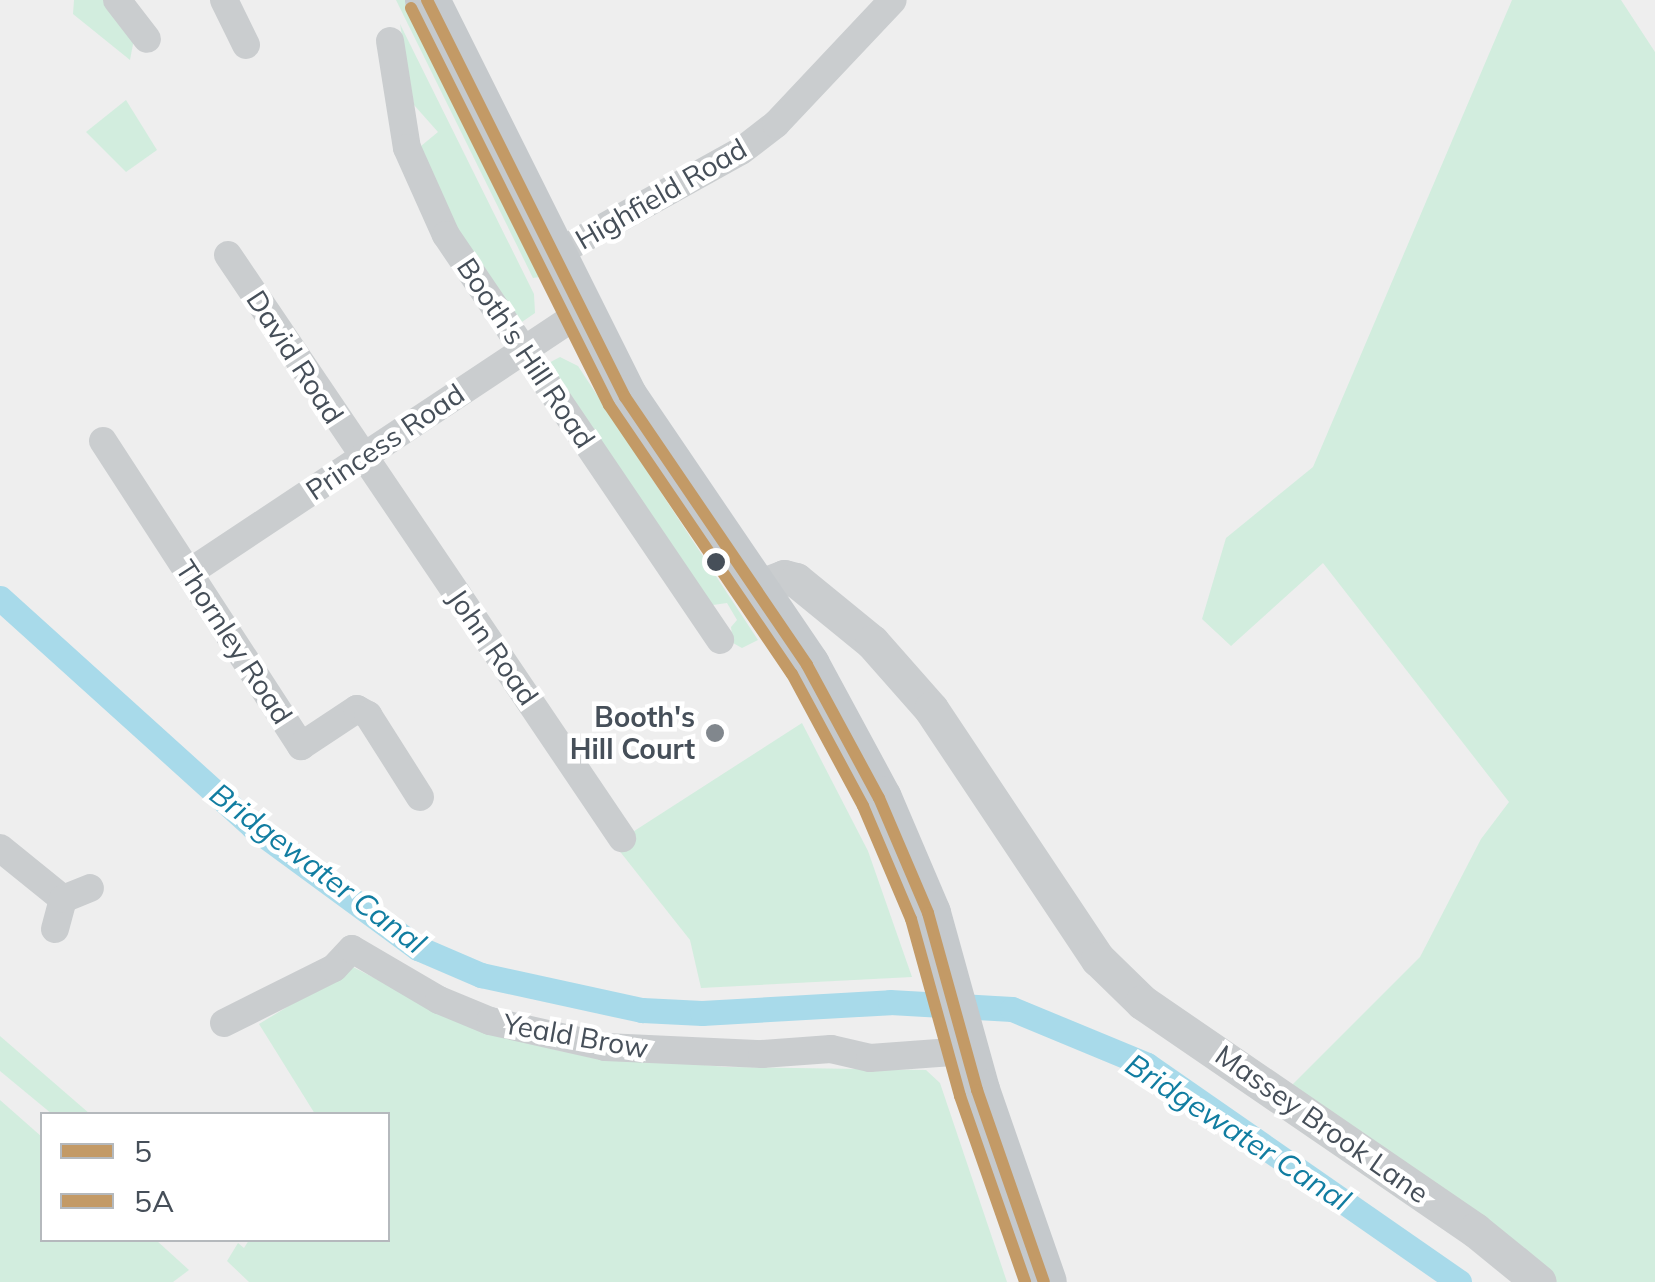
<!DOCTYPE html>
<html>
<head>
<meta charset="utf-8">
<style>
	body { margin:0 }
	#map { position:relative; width:1655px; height:1282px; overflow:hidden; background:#eee; font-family:Mulish,sans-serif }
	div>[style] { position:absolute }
	.green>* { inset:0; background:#d2edde }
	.canal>* { height:25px; margin:-12.5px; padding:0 12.5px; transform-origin:12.5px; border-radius:12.5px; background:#a8daea }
	.minor>* { height:28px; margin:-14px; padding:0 14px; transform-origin:14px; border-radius:14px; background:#cacdcf }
	.tertiary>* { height:35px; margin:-17.5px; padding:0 17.5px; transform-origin:17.5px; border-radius:17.5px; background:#cacdcf }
	.primary>* { height:45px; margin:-22.5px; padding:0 22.5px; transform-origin:22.5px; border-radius:22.5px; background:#c5c9cc }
	.bus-1>* { height:12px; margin:-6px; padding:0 6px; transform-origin:6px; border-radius:6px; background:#c39a66 }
	.bus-2>* { height:12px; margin:-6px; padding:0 6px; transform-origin:6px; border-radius:6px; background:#c39a66 }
	.dots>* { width:28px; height:28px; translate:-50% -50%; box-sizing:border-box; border:5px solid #fff; border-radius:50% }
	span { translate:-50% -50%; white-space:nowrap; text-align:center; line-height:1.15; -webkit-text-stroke:9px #fff; paint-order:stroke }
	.street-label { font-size:28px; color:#464f59 }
	.poi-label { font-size:28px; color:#464f59; font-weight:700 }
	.right { translate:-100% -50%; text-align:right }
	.water-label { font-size:30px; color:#117da1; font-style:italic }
	.legend { position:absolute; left:40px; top:1112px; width:350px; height:130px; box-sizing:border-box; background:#fff; border:2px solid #b5b9bd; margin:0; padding:12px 18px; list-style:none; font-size:30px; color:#464f59 }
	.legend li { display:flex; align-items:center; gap:20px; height:50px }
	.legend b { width:50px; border:2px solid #b5b9bd }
</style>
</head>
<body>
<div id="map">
	<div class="green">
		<div style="clip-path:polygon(74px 0,112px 0,134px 39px,130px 60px,73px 14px)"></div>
		<div style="clip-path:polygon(396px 0,406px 0,540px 277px,533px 278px)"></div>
		<div style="clip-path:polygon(1512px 0,1621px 0,1655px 52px,1655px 1282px,1536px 1282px,1289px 1088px,1420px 957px,1481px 839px,1509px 802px,1323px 563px,1231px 646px,1202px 619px,1226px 538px,1313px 467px)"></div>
		<div style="clip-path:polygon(400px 24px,534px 294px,535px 313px,519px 324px,440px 202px,421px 146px,438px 132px,414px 105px)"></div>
		<div style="clip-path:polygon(126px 100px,157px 150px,126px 172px,86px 132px)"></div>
		<div style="clip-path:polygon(560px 357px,578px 366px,758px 640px,742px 648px,733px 643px,731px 627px,737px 620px,727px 603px,713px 605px,700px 595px,545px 365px)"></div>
		<div style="clip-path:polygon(802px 723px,868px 851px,912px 977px,701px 988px,690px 940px,614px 844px)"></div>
		<div style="clip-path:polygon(353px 967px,470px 1027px,560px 1051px,725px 1067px,926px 1070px,940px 1083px,1007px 1282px,249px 1282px,227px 1261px,238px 1243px,244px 1248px,249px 1240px,388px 1240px,388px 1114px,315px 1114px,259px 1024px)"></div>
		<div style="clip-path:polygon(0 1036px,90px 1114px,52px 1114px,0 1071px)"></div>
		<div style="clip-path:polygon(0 1100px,42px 1137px,42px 1240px,156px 1240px,189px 1270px,173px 1282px,0 1282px)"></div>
	</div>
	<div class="canal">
		<div style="left:0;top:598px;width:341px;rotate:42.1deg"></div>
		<div style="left:253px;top:827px;width:205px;rotate:36.3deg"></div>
		<div style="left:418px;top:948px;width:69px;rotate:23.2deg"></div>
		<div style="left:481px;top:975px;width:165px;rotate:12.3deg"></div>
		<div style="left:642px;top:1010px;width:60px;rotate:2.9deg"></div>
		<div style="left:702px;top:1013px;width:188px;rotate:-3.3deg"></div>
		<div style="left:890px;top:1002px;width:122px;rotate:3.3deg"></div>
		<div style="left:1012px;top:1009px;width:146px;rotate:22.5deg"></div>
		<div style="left:1147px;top:1065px;width:380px;rotate:34.8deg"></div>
	</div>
	<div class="minor">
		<div style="left:117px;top:0;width:49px;rotate:52.4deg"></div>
		<div style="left:224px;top:0;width:50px;rotate:63.9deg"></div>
		<div style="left:390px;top:41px;width:108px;rotate:81deg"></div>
		<div style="left:407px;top:148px;width:95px;rotate:65.9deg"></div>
		<div style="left:446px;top:235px;width:489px;rotate:55.9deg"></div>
		<div style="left:228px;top:255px;width:704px;rotate:55.95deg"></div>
		<div style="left:552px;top:256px;width:216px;rotate:-29.1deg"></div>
		<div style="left:741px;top:151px;width:44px;rotate:-37.6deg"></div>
		<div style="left:776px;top:124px;width:170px;rotate:-46.7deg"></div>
		<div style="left:103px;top:441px;width:364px;rotate:57deg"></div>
		<div style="left:301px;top:746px;width:67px;rotate:-33.5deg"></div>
		<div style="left:357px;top:709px;width:13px;rotate:29deg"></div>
		<div style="left:368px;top:715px;width:97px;rotate:57.6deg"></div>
		<div style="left:190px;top:572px;width:470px;rotate:-33.6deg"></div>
		<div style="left:0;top:848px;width:81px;rotate:39deg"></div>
		<div style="left:55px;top:929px;width:31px;rotate:-75deg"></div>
		<div style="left:63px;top:899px;width:29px;rotate:-22deg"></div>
		<div style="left:224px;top:1023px;width:123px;rotate:-26.6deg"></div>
		<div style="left:334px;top:968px;width:26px;rotate:-47deg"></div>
		<div style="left:352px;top:949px;width:101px;rotate:30.4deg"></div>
		<div style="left:439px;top:1000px;width:55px;rotate:22.4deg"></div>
		<div style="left:490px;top:1021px;width:118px;rotate:12.7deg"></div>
		<div style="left:605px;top:1047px;width:157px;rotate:2.6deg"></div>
		<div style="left:762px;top:1054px;width:69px;rotate:-4.1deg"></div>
		<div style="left:831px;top:1049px;width:40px;rotate:13deg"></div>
		<div style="left:870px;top:1058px;width:96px;rotate:-4.2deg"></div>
	</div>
	<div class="tertiary">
		<div style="left:758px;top:587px;width:28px;rotate:-21deg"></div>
		<div style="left:784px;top:577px;width:12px;rotate:14deg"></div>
		<div style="left:796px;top:580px;width:98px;rotate:39.2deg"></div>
		<div style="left:872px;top:642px;width:89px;rotate:48.6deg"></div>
		<div style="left:931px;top:709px;width:301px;rotate:56.3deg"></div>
		<div style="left:1098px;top:959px;width:62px;rotate:44.3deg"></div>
		<div style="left:1142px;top:1002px;width:404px;rotate:34.4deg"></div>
		<div style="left:1475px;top:1230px;width:82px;rotate:39.1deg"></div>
	</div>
	<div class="primary">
		<div style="left:427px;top:0;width:444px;rotate:63.5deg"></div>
		<div style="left:625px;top:397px;width:324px;rotate:55.8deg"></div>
		<div style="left:807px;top:665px;width:151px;rotate:61.6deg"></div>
		<div style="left:879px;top:798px;width:125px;rotate:66.9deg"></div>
		<div style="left:928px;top:913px;width:184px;rotate:74.5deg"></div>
		<div style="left:977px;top:1090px;width:203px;rotate:70.8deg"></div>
	</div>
	<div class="bus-1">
		<div style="left:427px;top:0;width:444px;rotate:63.5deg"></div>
		<div style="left:625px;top:397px;width:324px;rotate:55.8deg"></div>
		<div style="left:807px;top:665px;width:151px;rotate:61.6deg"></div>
		<div style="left:879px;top:798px;width:125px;rotate:66.9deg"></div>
		<div style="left:928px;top:913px;width:184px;rotate:74.5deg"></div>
		<div style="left:977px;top:1090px;width:203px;rotate:70.8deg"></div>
	</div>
	<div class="bus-2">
		<div style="left:411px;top:8px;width:444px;rotate:63.5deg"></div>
		<div style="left:609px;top:405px;width:325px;rotate:55.8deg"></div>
		<div style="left:792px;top:674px;width:150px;rotate:61.7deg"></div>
		<div style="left:863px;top:806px;width:123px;rotate:67deg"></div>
		<div style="left:911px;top:919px;width:184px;rotate:74.5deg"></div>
		<div style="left:960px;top:1096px;width:197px;rotate:70.7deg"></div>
	</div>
	<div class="dots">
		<div style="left:716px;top:562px;background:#464f59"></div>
		<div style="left:715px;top:733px;background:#81878d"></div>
	</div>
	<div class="street-label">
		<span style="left:661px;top:194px;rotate:-30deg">Highfield Road</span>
		<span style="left:526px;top:353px;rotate:56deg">Booth's Hill Road</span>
		<span style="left:295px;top:357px;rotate:57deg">David Road</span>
		<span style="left:385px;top:442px;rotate:-34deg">Princess Road</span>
		<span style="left:234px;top:642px;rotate:57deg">Thornley Road</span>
		<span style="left:493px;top:647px;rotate:55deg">John Road</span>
		<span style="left:576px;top:1036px;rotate:10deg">Yeald Brow</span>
		<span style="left:1322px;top:1124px;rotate:35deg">Massey Brook Lane</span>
	</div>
	<div class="poi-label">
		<span class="right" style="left:695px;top:733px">Booth's<br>Hill Court</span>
	</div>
	<div class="water-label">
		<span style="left:318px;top:868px;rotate:37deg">Bridgewater Canal</span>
		<span style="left:1238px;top:1132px;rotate:33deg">Bridgewater Canal</span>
	</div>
	<ul class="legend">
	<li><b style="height:12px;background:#c39a66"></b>5</li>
	<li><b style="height:12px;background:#c39a66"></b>5A</li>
	</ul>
</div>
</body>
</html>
